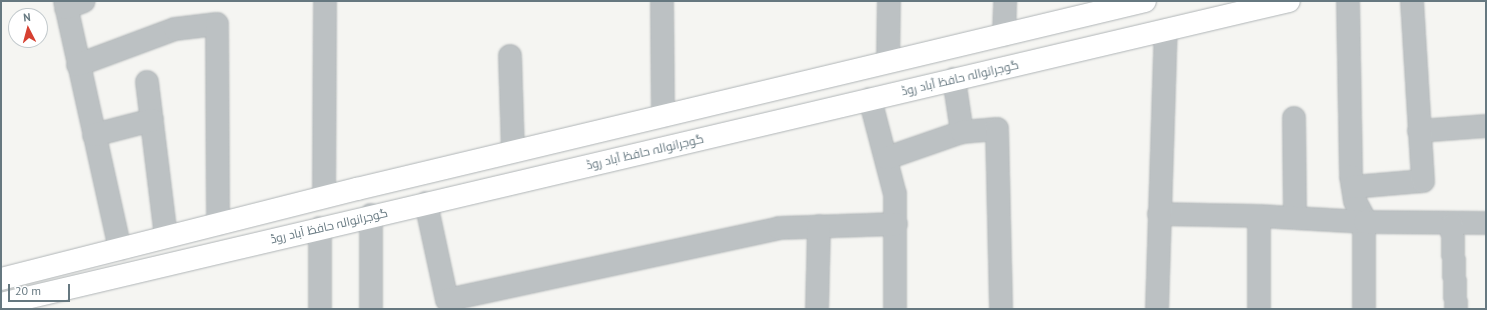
<!DOCTYPE html>
<html>
<head>
<meta charset="utf-8">
<style>
	body { margin:0 }
	#map { position:relative; width:1487px; height:310px; overflow:hidden; background:#f5f5f2; font-family:"PT Sans",Cairo,sans-serif }
	div>[style] { position:absolute }
	.roads { filter:drop-shadow(0 0 1px #b0b5b7) drop-shadow(0 0 1px #b0b5b7) }
	.minor>* { height:22px; margin:-11px; padding:0 11px; transform-origin:11px; border-radius:11px; background:#bcc1c3 }
	.major>* { height:22px; margin:-11px; padding:0 11px; transform-origin:11px; border-radius:11px; background:#fff }
	span { translate:-50% -50%; white-space:nowrap; text-align:center; line-height:1.15; -webkit-text-stroke:4px #fff; paint-order:stroke }
	.street-label { font-size:12px; color:#667880 }
	.frame { position:absolute; inset:0; border:2px solid #667880; pointer-events:none }
	.north { position:absolute; left:8px; top:8px; width:40px; height:40px; box-sizing:border-box; background:#fff; border:1px solid #c2c9cc; border-radius:50%; rotate:354deg; font-size:11px; font-weight:700; line-height:16px; text-align:center; color:#667880 }
	.north::after { content:''; display:block; margin:auto; width:14px; height:18px; background:#d64031; clip-path:polygon(50% 0,100% 100%,50% 72%,0 100%) }
	.scale { position:absolute; left:8px; top:284px; width:62px; height:18px; box-sizing:border-box; border:2px solid #667880; border-top:0; padding-left:5px; font-size:12px; line-height:14px; white-space:nowrap; color:#667880; -webkit-text-stroke:3px #fff; paint-order:stroke }
</style>
</head>
<body>
<div id="map">
	<div class="roads">
		<div class="minor">
			<div style="left:65px;top:1px;width:254px;rotate:77.5deg"></div>
			<div style="left:662px;top:1px;width:115px;rotate:89.5deg"></div>
			<div style="left:1348px;top:1px;width:175px;rotate:89deg"></div>
			<div style="left:1351px;top:176px;width:25px;rotate:81deg"></div>
			<div style="left:1355px;top:201px;width:19px;rotate:62deg"></div>
			<div style="left:1364px;top:218px;width:91px;rotate:90deg"></div>
			<div style="left:66px;top:8px;width:19px;rotate:-21deg"></div>
			<div style="left:1004px;top:35px;width:34px;rotate:-88deg"></div>
			<div style="left:510px;top:56px;width:95px;rotate:88.2deg"></div>
			<div style="left:888px;top:62px;width:61px;rotate:-89.1deg"></div>
			<div style="left:78px;top:65px;width:103px;rotate:-20.4deg"></div>
			<div style="left:175px;top:29px;width:42px;rotate:-6.8deg"></div>
			<div style="left:217px;top:24px;width:200px;rotate:89.7deg"></div>
			<div style="left:954px;top:79px;width:54px;rotate:81.4deg"></div>
			<div style="left:147px;top:82px;width:156px;rotate:83deg"></div>
			<div style="left:870px;top:99px;width:98px;rotate:75.3deg"></div>
			<div style="left:895px;top:194px;width:115px;rotate:90deg"></div>
			<div style="left:1294px;top:118px;width:100px;rotate:89.4deg"></div>
			<div style="left:1419px;top:131px;width:67px;rotate:-4.3deg"></div>
			<div style="left:94px;top:135px;width:60px;rotate:-14.5deg"></div>
			<div style="left:887px;top:158px;width:79px;rotate:-19.1deg"></div>
			<div style="left:962px;top:132px;width:35px;rotate:-5deg"></div>
			<div style="left:997px;top:129px;width:180px;rotate:88.7deg"></div>
			<div style="left:1353px;top:187px;width:70px;rotate:-4.9deg"></div>
			<div style="left:1423px;top:181px;width:180px;rotate:-93.5deg"></div>
			<div style="left:324px;top:197px;width:196px;rotate:-89.7deg"></div>
			<div style="left:426px;top:203px;width:99px;rotate:77.8deg"></div>
			<div style="left:447px;top:300px;width:340px;rotate:-12.2deg"></div>
			<div style="left:779px;top:228px;width:117px;rotate:-2deg"></div>
			<div style="left:1159px;top:214px;width:100px;rotate:1.1deg"></div>
			<div style="left:1259px;top:216px;width:106px;rotate:3.2deg"></div>
			<div style="left:1365px;top:222px;width:121px;rotate:0.5deg"></div>
			<div style="left:1452px;top:225px;width:84px;rotate:87.3deg"></div>
			<div style="left:320px;top:228px;width:81px;rotate:90deg"></div>
			<div style="left:371px;top:309px;width:94px;rotate:-90deg"></div>
			<div style="left:817px;top:309px;width:83px;rotate:-88.6deg"></div>
			<div style="left:1157px;top:309px;width:279px;rotate:-88.2deg"></div>
			<div style="left:1259px;top:309px;width:93px;rotate:-90deg"></div>
		</div>
		<div class="major">
			<div style="left:1px;top:279px;width:367px;rotate:-14.2deg"></div>
			<div style="left:357px;top:189px;width:810px;rotate:-13.42deg"></div>
			<div style="left:1px;top:304px;width:1323px;rotate:-13.24deg"></div>
		</div>
	</div>
	<div class="street-label">
		<span style="left:960px;top:78px;rotate:-13deg">گوجرانوالہ حافظ آباد روڈ</span>
		<span style="left:645px;top:152px;rotate:-13deg">گوجرانوالہ حافظ آباد روڈ</span>
		<span style="left:329px;top:226px;rotate:-13deg">گوجرانوالہ حافظ آباد روڈ</span>
	</div>
	<div class="frame"></div>
	<div class="north">N</div>
	<div class="scale">20 m</div>
</div>
</body>
</html>
